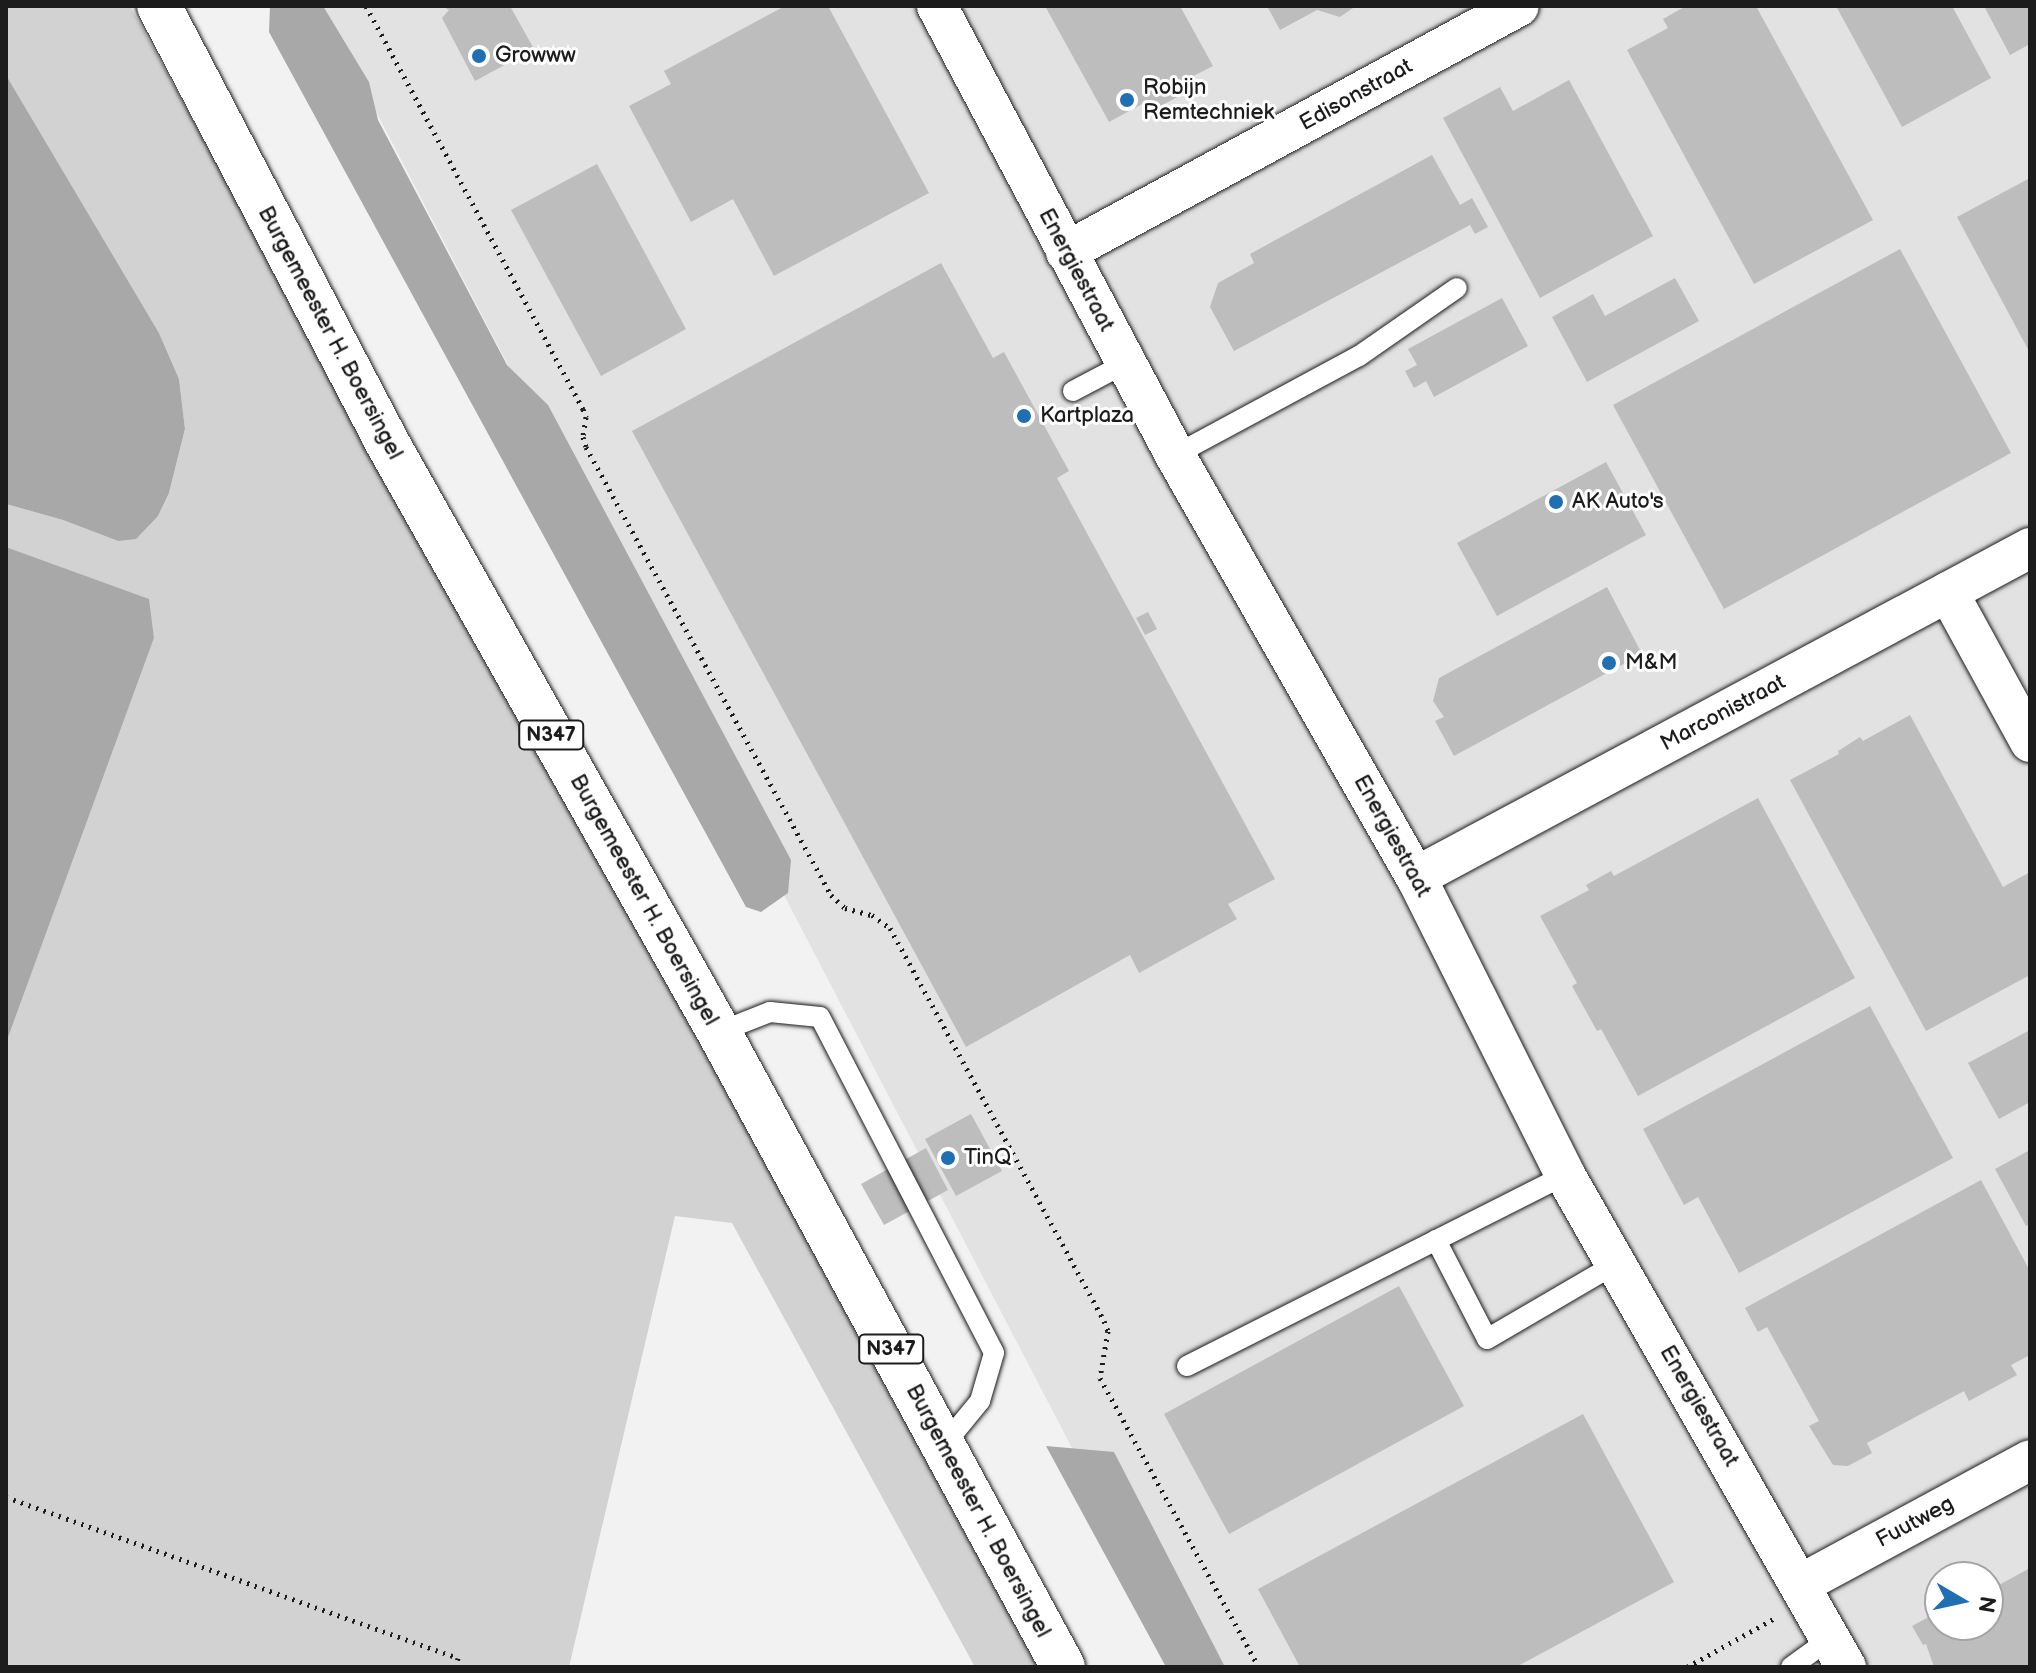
<!DOCTYPE html>
<html>
<head>
<meta charset="utf-8">
<style>
	body { margin:0 }
	#map { position:relative; width:2036px; height:1673px; overflow:hidden; background:#f2f2f2; font-family:"Balsamiq Sans",sans-serif }
	div>[style] { position:absolute }
	.built>* { inset:0; background:#e2e2e2 }
	.green>* { inset:0; background:#d2d2d2 }
	.water>* { inset:0; background:#a8a8a8 }
	.building>* { inset:0; background:#bdbdbd }
	.path>* { height:5px; margin-top:-2.5px; transform-origin:0; background:repeating-linear-gradient(90deg,#1c1c1c 0 2px,transparent 0 8px) }
	.roads { filter:drop-shadow(0 0 2px #1c1c1c) drop-shadow(0 0 2px #1c1c1c) }
	.service>* { height:20px; margin:-10px; padding:0 10px; transform-origin:10px; border-radius:10px; background:#fff }
	.minor>* { height:40px; margin:-20px; padding:0 20px; transform-origin:20px; border-radius:20px; background:#fff }
	.primary>* { height:44px; margin:-22px; padding:0 22px; transform-origin:22px; border-radius:22px; background:#fff }
	.dots>* { width:22px; height:22px; translate:-50% -50%; box-sizing:border-box; border:4px solid #fff; border-radius:50% }
	span { translate:-50% -50%; white-space:nowrap; text-align:center; line-height:1.15; -webkit-text-stroke:6px #fff; paint-order:stroke }
	.shield-label span { padding:2px 6px; background:#fff; border:2px solid; border-radius:6px; -webkit-text-stroke-width:0 }
	.shield-label { font-size:20px; color:#1c1c1c; font-weight:700 }
	.poi-label { font-size:22px; color:#1c1c1c }
	.left { translate:0 -50%; text-align:left }
	.street-label { font-size:22px; color:#1c1c1c }
	.frame { position:absolute; inset:0; border:8px solid #1c1c1c; pointer-events:none }
	.north { position:absolute; left:1924px; top:1561px; width:80px; height:80px; box-sizing:border-box; background:#fff; border:2px solid #a4a4a4; border-radius:50%; rotate:99deg; font-size:22px; font-weight:700; line-height:32px; text-align:center; color:#1c1c1c }
	.north::after { content:''; display:block; margin:auto; width:28px; height:36px; background:#1f6fb2; clip-path:polygon(50% 0,100% 100%,50% 72%,0 100%) }
</style>
</head>
<body>
<div id="map">
	<div class="built">
		<div style="clip-path:polygon(evenodd,321px 6px,2030px 6px,2030px 1667px,1186px 1667px,321px 6px,1940px 1577px,1988px 1577px,1988px 1625px,1940px 1625px,1940px 1577px)"></div>
	</div>
	<div class="green">
		<div style="clip-path:polygon(6px 6px,130px 6px,1044px 1667px,975px 1667px,732px 1223px,675px 1216px,569px 1667px,6px 1667px,6px 1043px,154px 638px,148px 599px,6px 547px,6px 504px,63px 520px,118px 541px,158px 516px,169px 493px,185px 429px,179px 379px,159px 333px,6px 75px)"></div>
	</div>
	<div class="water">
		<div style="clip-path:polygon(270px 6px,323px 6px,369px 82px,378px 120px,507px 365px,548px 405px,791px 860px,788px 893px,761px 912px,746px 907px,269px 32px)"></div>
		<div style="clip-path:polygon(6px 75px,159px 333px,179px 379px,185px 429px,169px 493px,158px 516px,136px 539px,118px 541px,63px 520px,6px 504px)"></div>
		<div style="clip-path:polygon(6px 547px,149px 599px,154px 638px,6px 1043px)"></div>
		<div style="clip-path:polygon(1046px 1446px,1114px 1452px,1225px 1667px,1166px 1667px)"></div>
	</div>
	<div class="building">
		<div style="clip-path:polygon(442px 6px,510px 6px,534px 49px,475px 81px,442px 18px,449px 10px)"></div>
		<div style="clip-path:polygon(785px 6px,828px 6px,929px 193px,774px 276px,733px 199px,691px 222px,629px 106px,671px 84px,664px 71px)"></div>
		<div style="clip-path:polygon(1045px 6px,1180px 6px,1213px 66px,1180px 83px,1185px 93px,1147px 113px,1142px 104px,1109px 122px)"></div>
		<div style="clip-path:polygon(1267px 6px,1356px 6px,1340px 17px,1317px 10px,1280px 30px)"></div>
		<div style="clip-path:polygon(1686px 6px,1756px 6px,1873px 220px,1754px 284px,1627px 50px,1668px 28px,1663px 19px)"></div>
		<div style="clip-path:polygon(1836px 6px,1952px 6px,1991px 78px,1902px 127px)"></div>
		<div style="clip-path:polygon(1984px 6px,2030px 6px,2030px 44px,2010px 55px)"></div>
		<div style="clip-path:polygon(1569px 80px,1653px 236px,1540px 298px,1443px 118px,1500px 87px,1513px 111px)"></div>
		<div style="clip-path:polygon(1432px 155px,1460px 205px,1472px 198px,1488px 227px,1475px 234px,1470px 225px,1234px 351px,1210px 307px,1218px 283px,1254px 263px,1250px 254px)"></div>
		<div style="clip-path:polygon(597px 164px,686px 329px,601px 376px,511px 210px)"></div>
		<div style="clip-path:polygon(2030px 178px,2030px 353px,1957px 217px)"></div>
		<div style="clip-path:polygon(1900px 249px,2011px 453px,1724px 609px,1613px 405px)"></div>
		<div style="clip-path:polygon(941px 263px,993px 358px,1004px 352px,1069px 471px,1057px 478px,1275px 879px,1228px 904px,1237px 919px,1139px 973px,1130px 955px,966px 1047px,632px 431px)"></div>
		<div style="clip-path:polygon(1675px 278px,1699px 321px,1587px 382px,1552px 317px,1593px 294px,1605px 316px)"></div>
		<div style="clip-path:polygon(1502px 298px,1528px 346px,1434px 397px,1426px 381px,1414px 388px,1405px 371px,1417px 365px,1408px 349px)"></div>
		<div style="clip-path:polygon(1606px 462px,1646px 535px,1497px 616px,1457px 543px)"></div>
		<div style="clip-path:polygon(1607px 587px,1642px 654px,1454px 756px,1435px 721px,1444px 717px,1433px 701px,1439px 678px)"></div>
		<div style="clip-path:polygon(1148px 612px,1157px 629px,1145px 635px,1136px 618px)"></div>
		<div style="clip-path:polygon(1910px 715px,2003px 887px,2030px 872px,2030px 975px,1926px 1031px,1790px 780px,1839px 754px,1838px 751px,1860px 737px,1863px 741px)"></div>
		<div style="clip-path:polygon(1758px 798px,1855px 978px,1638px 1096px,1601px 1029px,1597px 1031px,1572px 986px,1577px 983px,1540px 916px,1589px 890px,1586px 885px,1611px 871px,1614px 876px)"></div>
		<div style="clip-path:polygon(1870px 1006px,1953px 1158px,1739px 1273px,1698px 1197px,1684px 1205px,1643px 1129px)"></div>
		<div style="clip-path:polygon(2030px 1030px,2030px 1102px,1999px 1119px,1968px 1063px)"></div>
		<div style="clip-path:polygon(971px 1114px,1002px 1171px,956px 1196px,925px 1139px)"></div>
		<div style="clip-path:polygon(926px 1148px,948px 1190px,884px 1225px,861px 1184px)"></div>
		<div style="clip-path:polygon(2030px 1150px,2030px 1224px,2026px 1226px,1995px 1169px)"></div>
		<div style="clip-path:polygon(1981px 1180px,2030px 1271px,2030px 1355px,2011px 1365px,2017px 1375px,1969px 1401px,1964px 1391px,1867px 1443px,1872px 1453px,1848px 1466px,1833px 1465px,1809px 1426px,1819px 1421px,1767px 1327px,1758px 1332px,1745px 1308px)"></div>
		<div style="clip-path:polygon(1399px 1286px,1464px 1406px,1229px 1534px,1164px 1414px)"></div>
		<div style="clip-path:polygon(1583px 1414px,1674px 1582px,1516px 1667px,1300px 1667px,1258px 1589px)"></div>
		<div style="clip-path:polygon(2030px 1568px,2030px 1667px,1934px 1667px,1926px 1644px,1923px 1645px,1912px 1626px,1940px 1611px,1940px 1625px,1988px 1625px,1988px 1591px)"></div>
	</div>
	<div class="path">
		<div style="left:366px;top:6px;width:458px;rotate:61.7deg"></div>
		<div style="left:583px;top:409px;width:9px;rotate:69deg"></div>
		<div style="left:586px;top:417px;width:20px;rotate:99deg"></div>
		<div style="left:583px;top:437px;width:10px;rotate:73deg"></div>
		<div style="left:586px;top:447px;width:511px;rotate:61.33deg"></div>
		<div style="left:831px;top:895px;width:19px;rotate:43deg"></div>
		<div style="left:845px;top:908px;width:28px;rotate:15deg"></div>
		<div style="left:872px;top:915px;width:22px;rotate:36deg"></div>
		<div style="left:890px;top:928px;width:447px;rotate:61.4deg"></div>
		<div style="left:1104px;top:1321px;width:11px;rotate:68deg"></div>
		<div style="left:1108px;top:1331px;width:48px;rotate:99.7deg"></div>
		<div style="left:1100px;top:1378px;width:330px;rotate:61.2deg"></div>
		<div style="left:6px;top:1497px;width:480px;rotate:19.6deg"></div>
		<div style="left:458px;top:1658px;width:9px;rotate:103deg"></div>
		<div style="left:1687px;top:1667px;width:103px;rotate:-29.1deg"></div>
	</div>
	<div class="roads">
		<div class="service">
			<div style="left:1073px;top:391px;width:60px;rotate:-27.8deg"></div>
			<div style="left:1175px;top:455px;width:209px;rotate:-28.3deg"></div>
			<div style="left:1359px;top:356px;width:119px;rotate:-34.8deg"></div>
			<div style="left:719px;top:1032px;width:55px;rotate:-21.4deg"></div>
			<div style="left:770px;top:1012px;width:50px;rotate:5.7deg"></div>
			<div style="left:820px;top:1017px;width:378px;rotate:62.6deg"></div>
			<div style="left:994px;top:1353px;width:50px;rotate:106.3deg"></div>
			<div style="left:980px;top:1401px;width:58px;rotate:129.4deg"></div>
			<div style="left:1436px;top:1240px;width:111px;rotate:62.7deg"></div>
			<div style="left:1487px;top:1339px;width:151px;rotate:-30.3deg"></div>
			<div style="left:1187px;top:1366px;width:424px;rotate:-26.8deg"></div>
			<div style="left:1791px;top:1667px;width:49px;rotate:-35.9deg"></div>
		</div>
		<div class="minor">
			<div style="left:937px;top:6px;width:508px;rotate:62.07deg"></div>
			<div style="left:1175px;top:455px;width:486px;rotate:60.3deg"></div>
			<div style="left:1416px;top:877px;width:333px;rotate:63.4deg"></div>
			<div style="left:1565px;top:1175px;width:567px;rotate:60.27deg"></div>
			<div style="left:1066px;top:252px;width:515px;rotate:-28.5deg"></div>
			<div style="left:1948px;top:592px;width:171px;rotate:61.3deg"></div>
			<div style="left:1416px;top:877px;width:697px;rotate:-28.18deg"></div>
			<div style="left:1801px;top:1584px;width:260px;rotate:-28.4deg"></div>
		</div>
		<div class="primary">
			<div style="left:159px;top:6px;width:486px;rotate:62.4deg"></div>
			<div style="left:384px;top:437px;width:683px;rotate:60.62deg"></div>
			<div style="left:719px;top:1032px;width:722px;rotate:61.55deg"></div>
		</div>
	</div>
	<div class="dots">
		<div style="left:479px;top:56px;background:#1f6fb2"></div>
		<div style="left:1127px;top:100px;background:#1f6fb2"></div>
		<div style="left:1024px;top:416px;background:#1f6fb2"></div>
		<div style="left:1556px;top:502px;background:#1f6fb2"></div>
		<div style="left:1609px;top:663px;background:#1f6fb2"></div>
		<div style="left:948px;top:1158px;background:#1f6fb2"></div>
	</div>
	<div class="shield-label">
		<span style="left:551px;top:735px">N347</span>
		<span style="left:891px;top:1349px">N347</span>
	</div>
	<div class="poi-label">
		<span class="left" style="left:495px;top:56px">Growww</span>
		<span class="left" style="left:1143px;top:100px">Robijn<br>Remtechniek</span>
		<span class="left" style="left:1040px;top:416px">Kartplaza</span>
		<span class="left" style="left:1572px;top:502px">AK Auto's</span>
		<span class="left" style="left:1625px;top:663px">M&amp;M</span>
		<span class="left" style="left:964px;top:1158px">TinQ</span>
	</div>
	<div class="street-label">
		<span style="left:1356px;top:95px;rotate:-29deg">Edisonstraat</span>
		<span style="left:1076px;top:270px;rotate:62deg">Energiestraat</span>
		<span style="left:330px;top:333px;rotate:62deg">Burgemeester H. Boersingel</span>
		<span style="left:1723px;top:713px;rotate:-28deg">Marconistraat</span>
		<span style="left:1392px;top:836px;rotate:61deg">Energiestraat</span>
		<span style="left:644px;top:900px;rotate:61deg">Burgemeester H. Boersingel</span>
		<span style="left:1699px;top:1406px;rotate:60deg">Energiestraat</span>
		<span style="left:978px;top:1511px;rotate:62deg">Burgemeester H. Boersingel</span>
		<span style="left:1915px;top:1522px;rotate:-28deg">Fuutweg</span>
	</div>
	<div class="frame"></div>
	<div class="north">N</div>
</div>
</body>
</html>
